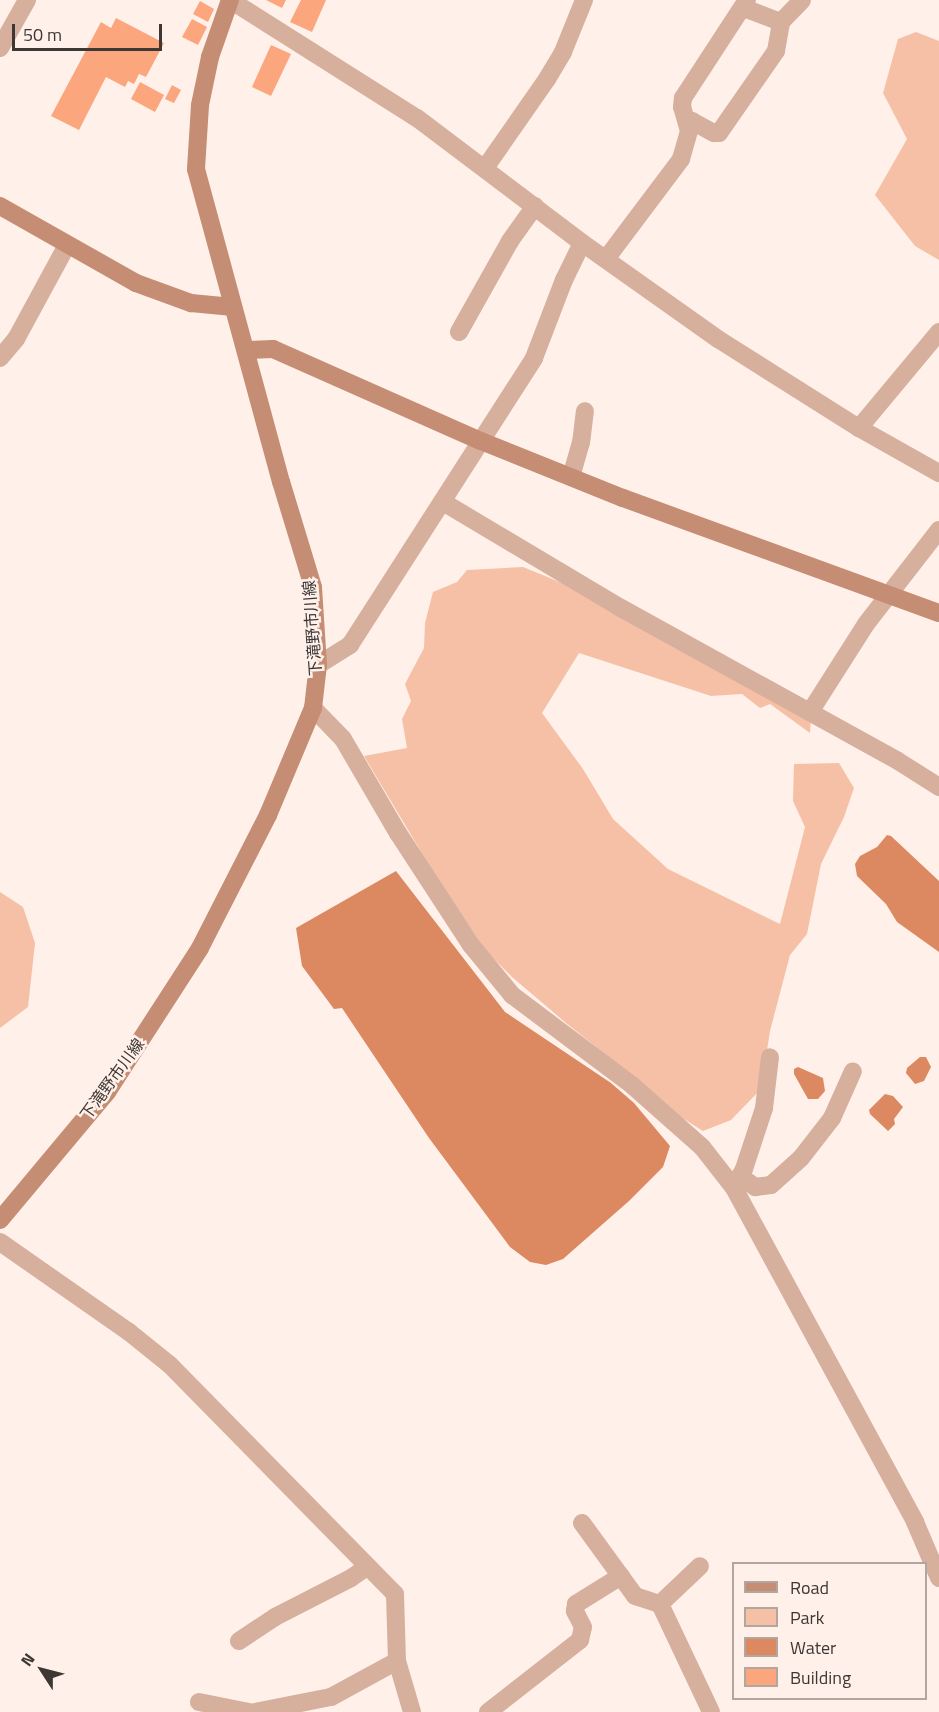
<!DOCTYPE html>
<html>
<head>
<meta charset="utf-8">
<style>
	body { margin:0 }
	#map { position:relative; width:939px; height:1712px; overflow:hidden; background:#fff0e9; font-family:"Titillium Web","Noto Sans JP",sans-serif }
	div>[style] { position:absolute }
	.green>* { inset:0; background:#f6c0a7 }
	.water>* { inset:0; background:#dc8961 }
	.building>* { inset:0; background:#fca67e }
	.street>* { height:18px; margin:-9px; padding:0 9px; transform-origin:9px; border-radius:9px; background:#d6af9d }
	.secondary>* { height:18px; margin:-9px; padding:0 9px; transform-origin:9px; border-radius:9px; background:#c58d73 }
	span { translate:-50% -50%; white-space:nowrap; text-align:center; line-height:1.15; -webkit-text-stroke:5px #fff0e9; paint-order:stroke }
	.street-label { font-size:16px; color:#3e3835 }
	.legend { position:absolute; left:732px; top:1562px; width:195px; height:138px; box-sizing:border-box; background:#fff0e9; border:2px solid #b2a6a1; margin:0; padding:8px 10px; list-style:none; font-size:18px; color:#3e3835 }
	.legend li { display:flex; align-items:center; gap:12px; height:30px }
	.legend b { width:30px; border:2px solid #b2a6a1 }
	.north { position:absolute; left:12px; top:1640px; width:60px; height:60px; -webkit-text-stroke:4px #fff0e9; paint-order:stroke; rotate:306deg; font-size:16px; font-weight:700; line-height:24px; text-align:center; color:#3e3835 }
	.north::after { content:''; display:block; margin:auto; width:21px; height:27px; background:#3e3835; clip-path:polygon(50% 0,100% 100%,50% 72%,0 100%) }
	.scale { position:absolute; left:12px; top:24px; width:150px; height:27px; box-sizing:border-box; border:3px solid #3e3835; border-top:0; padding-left:8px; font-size:18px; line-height:21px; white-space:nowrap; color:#3e3835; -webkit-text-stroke:4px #fff0e9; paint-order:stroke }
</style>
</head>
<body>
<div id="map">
	<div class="green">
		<div style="clip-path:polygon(916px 32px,939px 41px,939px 260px,915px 246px,875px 195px,907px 139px,883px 93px,898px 39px)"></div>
		<div style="clip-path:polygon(523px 567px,584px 592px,811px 718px,810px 733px,770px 704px,760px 708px,742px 694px,711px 696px,579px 653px,542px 713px,583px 769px,613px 819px,668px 869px,780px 924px,805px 827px,793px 801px,794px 764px,839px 763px,854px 788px,844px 817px,821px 864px,807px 934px,790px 955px,770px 1031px,761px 1089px,731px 1120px,703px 1131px,679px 1116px,654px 1093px,566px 1023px,512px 977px,485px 950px,432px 870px,364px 756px,407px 748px,402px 719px,411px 701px,405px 684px,424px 648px,425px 623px,433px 592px,457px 582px,467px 570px)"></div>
		<div style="clip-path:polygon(0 892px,23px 907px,35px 943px,28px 1007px,0 1028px)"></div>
	</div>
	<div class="water">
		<div style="clip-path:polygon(887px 835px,891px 836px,939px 881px,939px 952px,897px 922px,886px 904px,857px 876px,855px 864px,860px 856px,877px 847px)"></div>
		<div style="clip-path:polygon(396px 871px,505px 1012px,611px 1083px,634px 1103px,670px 1146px,663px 1167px,629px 1201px,563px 1259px,546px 1265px,530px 1262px,510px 1247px,429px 1138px,342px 1008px,334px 1009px,302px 966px,296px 928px)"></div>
		<div style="clip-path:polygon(920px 1057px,926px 1057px,931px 1067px,924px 1081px,915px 1084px,906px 1073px,907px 1068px)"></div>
		<div style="clip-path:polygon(798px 1067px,823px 1078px,825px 1091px,818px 1099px,808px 1099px,794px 1074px,794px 1069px)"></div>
		<div style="clip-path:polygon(885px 1094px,893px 1096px,903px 1107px,894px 1119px,895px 1124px,888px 1131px,870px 1114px,869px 1110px)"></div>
	</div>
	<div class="building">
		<div style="clip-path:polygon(266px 0,286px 0,282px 8px)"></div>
		<div style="clip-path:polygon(301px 0,326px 0,312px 32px,290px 22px)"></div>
		<div style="clip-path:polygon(200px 1px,214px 9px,208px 22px,193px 14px)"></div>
		<div style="clip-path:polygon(116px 18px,164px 43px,146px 77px,139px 74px,134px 84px,128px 81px,125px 87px,106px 77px,79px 130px,51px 116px,101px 22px,111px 28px)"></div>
		<div style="clip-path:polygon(192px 19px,207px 27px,198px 45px,182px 37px)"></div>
		<div style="clip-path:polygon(271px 45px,291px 54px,271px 96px,252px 87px)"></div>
		<div style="clip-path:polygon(140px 82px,164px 95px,155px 112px,131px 99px)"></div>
		<div style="clip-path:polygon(172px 85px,181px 90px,174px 103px,165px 99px)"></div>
	</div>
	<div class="street">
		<div style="left:230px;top:0;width:221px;rotate:32.3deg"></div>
		<div style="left:417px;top:118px;width:206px;rotate:37.1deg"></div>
		<div style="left:581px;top:242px;width:168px;rotate:35.3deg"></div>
		<div style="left:718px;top:339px;width:167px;rotate:32.3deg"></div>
		<div style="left:859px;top:428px;width:92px;rotate:29.4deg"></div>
		<div style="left:744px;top:8px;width:40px;rotate:21deg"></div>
		<div style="left:781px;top:22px;width:30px;rotate:-46deg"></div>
		<div style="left:0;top:48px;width:55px;rotate:-60.6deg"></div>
		<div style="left:688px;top:124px;width:5px;rotate:-37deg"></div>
		<div style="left:692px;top:121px;width:25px;rotate:29deg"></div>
		<div style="left:714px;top:133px;width:5px"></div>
		<div style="left:719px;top:133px;width:100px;rotate:-55.2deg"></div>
		<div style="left:776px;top:51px;width:29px;rotate:-80deg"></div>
		<div style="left:485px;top:168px;width:108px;rotate:-55.1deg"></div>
		<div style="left:547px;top:79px;width:31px;rotate:-59deg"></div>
		<div style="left:563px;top:52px;width:56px;rotate:-68deg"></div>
		<div style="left:606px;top:259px;width:125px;rotate:-53.1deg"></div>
		<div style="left:681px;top:159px;width:29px;rotate:-74deg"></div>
		<div style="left:689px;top:131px;width:25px;rotate:-106deg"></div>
		<div style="left:682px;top:107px;width:9px;rotate:-84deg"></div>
		<div style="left:683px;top:98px;width:117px;rotate:-56.9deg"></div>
		<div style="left:459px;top:332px;width:104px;rotate:-60.7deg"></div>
		<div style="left:510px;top:241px;width:43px;rotate:-54.5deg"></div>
		<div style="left:0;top:358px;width:25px;rotate:-50deg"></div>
		<div style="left:16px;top:339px;width:107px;rotate:-61.5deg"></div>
		<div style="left:859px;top:428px;width:125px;rotate:-50.2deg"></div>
		<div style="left:571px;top:477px;width:35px;rotate:-74deg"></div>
		<div style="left:581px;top:443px;width:32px;rotate:-83deg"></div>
		<div style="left:443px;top:502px;width:207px;rotate:30.8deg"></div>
		<div style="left:621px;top:608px;width:316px;rotate:28.9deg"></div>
		<div style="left:898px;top:761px;width:49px;rotate:32.4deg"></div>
		<div style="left:318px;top:665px;width:38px;rotate:-32deg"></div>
		<div style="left:350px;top:645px;width:341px;rotate:-57.3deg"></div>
		<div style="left:534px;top:358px;width:84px;rotate:-69deg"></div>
		<div style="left:564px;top:280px;width:41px;rotate:-64.1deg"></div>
		<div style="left:313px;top:708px;width:43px;rotate:45.9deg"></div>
		<div style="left:343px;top:739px;width:109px;rotate:59.7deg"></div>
		<div style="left:398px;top:833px;width:134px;rotate:56.9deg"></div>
		<div style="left:471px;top:945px;width:65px;rotate:50.6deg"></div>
		<div style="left:512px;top:995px;width:151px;rotate:36.9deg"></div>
		<div style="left:633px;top:1086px;width:92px;rotate:41.5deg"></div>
		<div style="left:702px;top:1147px;width:52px;rotate:52deg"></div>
		<div style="left:734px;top:1188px;width:380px;rotate:61.5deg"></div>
		<div style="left:915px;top:1522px;width:61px;rotate:66.8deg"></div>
		<div style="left:810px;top:712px;width:104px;rotate:-57.5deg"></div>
		<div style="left:866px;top:624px;width:119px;rotate:-52.2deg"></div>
		<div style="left:740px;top:1176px;width:19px;rotate:36deg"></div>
		<div style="left:755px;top:1187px;width:16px;rotate:-7deg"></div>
		<div style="left:771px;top:1185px;width:40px;rotate:-42deg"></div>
		<div style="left:801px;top:1158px;width:51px;rotate:-52.2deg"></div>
		<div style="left:832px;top:1118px;width:51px;rotate:-65.9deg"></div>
		<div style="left:735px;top:1186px;width:19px;rotate:-62deg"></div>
		<div style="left:744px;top:1169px;width:64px;rotate:-71.8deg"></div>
		<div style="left:764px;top:1108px;width:51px;rotate:-83.3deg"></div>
		<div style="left:0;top:1242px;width:157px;rotate:34.9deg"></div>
		<div style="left:129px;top:1332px;width:53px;rotate:38.8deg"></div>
		<div style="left:170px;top:1365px;width:321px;rotate:45.5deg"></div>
		<div style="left:395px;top:1594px;width:67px;rotate:88.3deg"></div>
		<div style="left:397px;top:1661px;width:53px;rotate:73.6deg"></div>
		<div style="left:582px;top:1523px;width:90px;rotate:54deg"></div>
		<div style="left:635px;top:1596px;width:26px;rotate:18deg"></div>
		<div style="left:660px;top:1604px;width:119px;rotate:64.7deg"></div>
		<div style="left:660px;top:1604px;width:55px;rotate:-43.5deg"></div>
		<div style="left:239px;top:1641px;width:43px;rotate:-33.7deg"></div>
		<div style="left:275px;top:1617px;width:85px;rotate:-27.2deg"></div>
		<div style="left:351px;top:1578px;width:19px;rotate:-35deg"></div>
		<div style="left:199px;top:1702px;width:51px;rotate:11.3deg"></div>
		<div style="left:255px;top:1712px;width:77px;rotate:-11.2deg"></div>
		<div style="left:331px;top:1697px;width:75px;rotate:-28.6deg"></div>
		<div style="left:488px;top:1712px;width:117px;rotate:-38deg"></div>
		<div style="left:580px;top:1640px;width:13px;rotate:-77deg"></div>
		<div style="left:583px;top:1627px;width:18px;rotate:-117deg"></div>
		<div style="left:575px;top:1611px;width:7px;rotate:-82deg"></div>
		<div style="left:576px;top:1604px;width:53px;rotate:-31.9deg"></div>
	</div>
	<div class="secondary">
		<div style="left:0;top:206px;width:156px;rotate:29.5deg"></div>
		<div style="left:136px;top:283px;width:59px;rotate:20deg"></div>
		<div style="left:191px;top:303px;width:42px;rotate:5.4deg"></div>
		<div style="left:246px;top:350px;width:27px;rotate:-2deg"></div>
		<div style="left:273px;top:349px;width:227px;rotate:23.9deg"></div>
		<div style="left:481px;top:441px;width:153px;rotate:21.9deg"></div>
		<div style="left:623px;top:498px;width:336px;rotate:20deg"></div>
		<div style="left:0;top:1220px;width:167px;rotate:-50.1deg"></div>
		<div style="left:107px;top:1092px;width:171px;rotate:-57.1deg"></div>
		<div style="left:200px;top:948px;width:149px;rotate:-62.9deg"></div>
		<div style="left:268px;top:815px;width:116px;rotate:-67.2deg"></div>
		<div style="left:313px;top:708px;width:43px;rotate:-83.4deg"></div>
		<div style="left:318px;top:665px;width:78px;rotate:-93.7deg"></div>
		<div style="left:313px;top:587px;width:110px;rotate:-106.9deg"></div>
		<div style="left:281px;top:482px;width:324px;rotate:-105.2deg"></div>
		<div style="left:196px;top:169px;width:64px;rotate:-86.4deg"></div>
		<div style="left:200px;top:105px;width:49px;rotate:-78.2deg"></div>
		<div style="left:210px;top:57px;width:60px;rotate:-70.7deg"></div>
	</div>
	<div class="street-label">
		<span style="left:312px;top:628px;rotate:-94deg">下滝野市川線</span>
		<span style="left:112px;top:1079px;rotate:-54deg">下滝野市川線</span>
	</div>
	<ul class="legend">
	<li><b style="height:8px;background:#c58d73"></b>Road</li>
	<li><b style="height:16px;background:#f6c0a7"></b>Park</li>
	<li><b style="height:16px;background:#dc8961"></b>Water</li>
	<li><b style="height:16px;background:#fca67e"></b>Building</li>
	</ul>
	<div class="north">N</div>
	<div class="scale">50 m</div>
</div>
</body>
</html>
